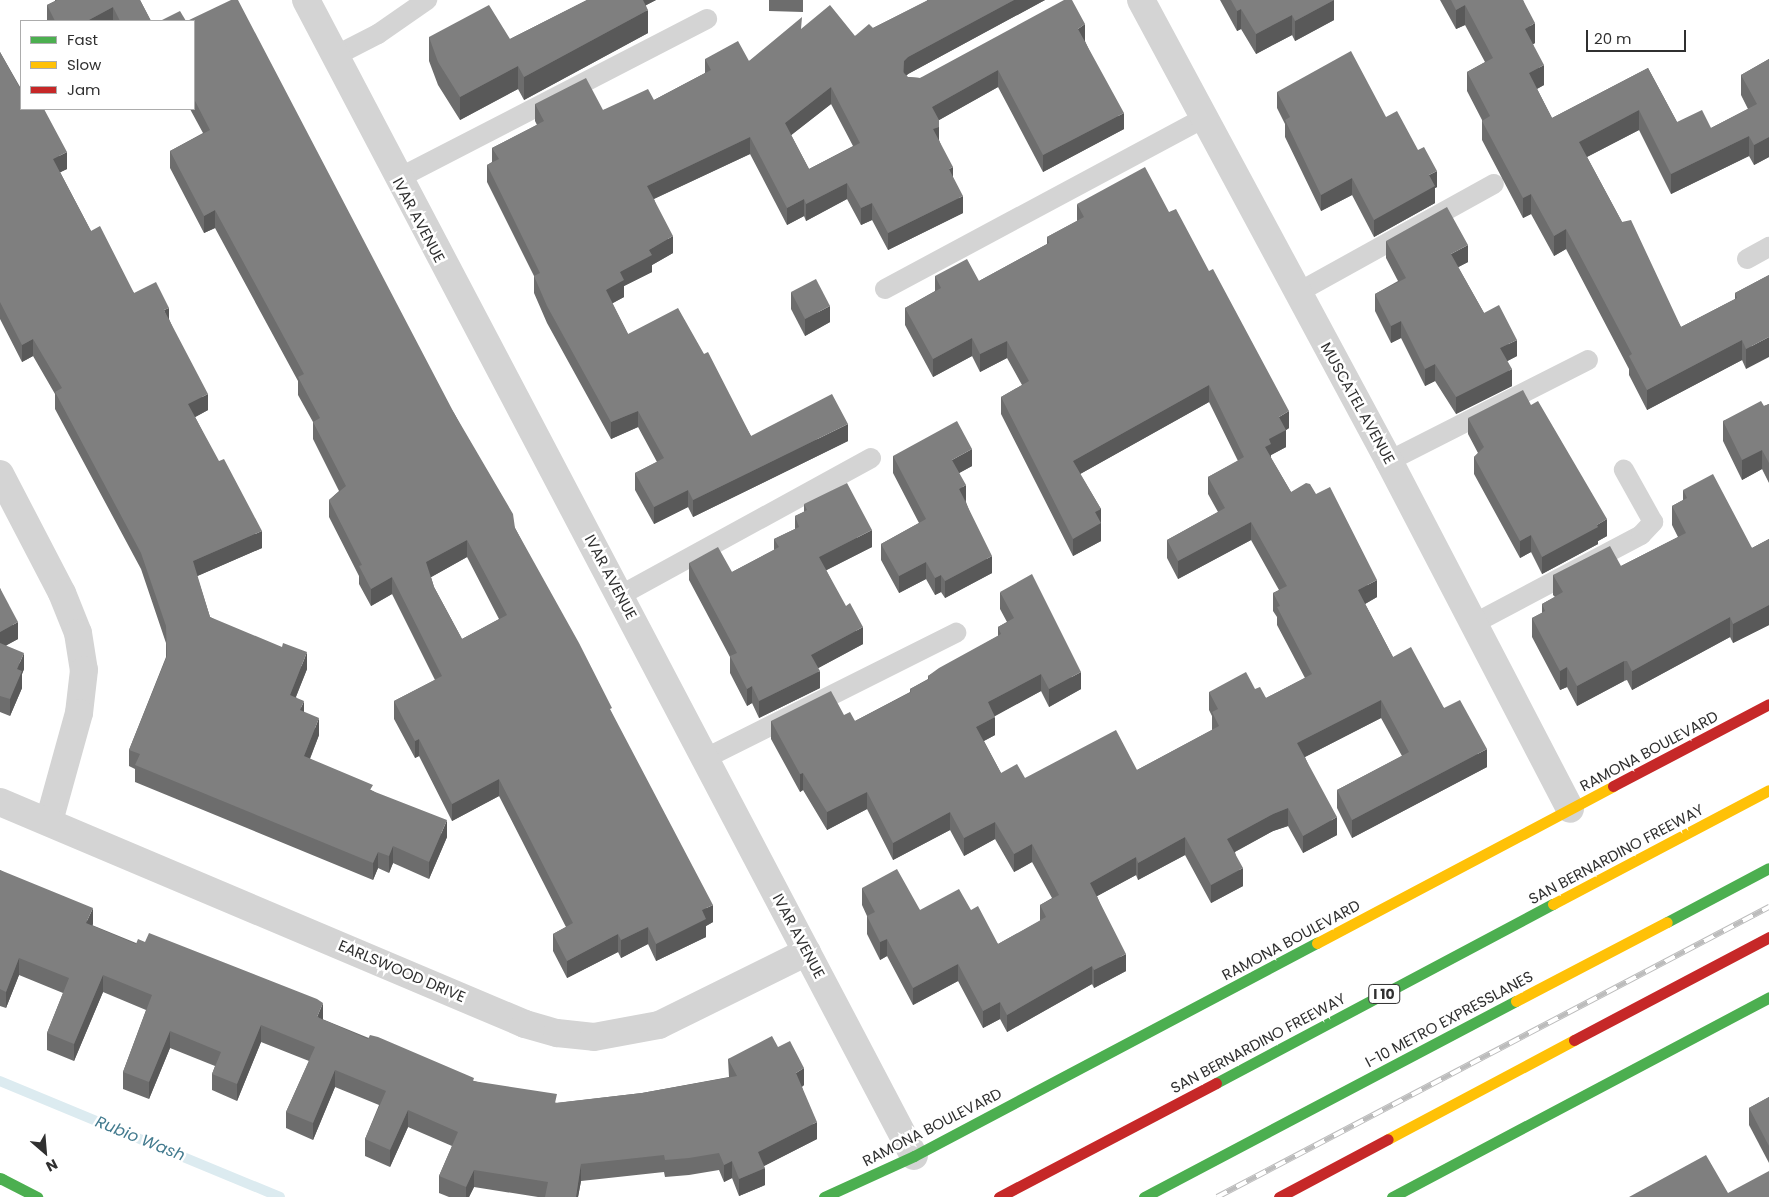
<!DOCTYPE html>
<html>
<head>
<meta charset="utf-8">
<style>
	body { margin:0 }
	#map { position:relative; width:1769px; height:1197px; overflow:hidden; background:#fff; font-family:Poppins,sans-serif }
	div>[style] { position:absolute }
	.stream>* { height:10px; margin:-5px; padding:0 5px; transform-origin:5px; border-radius:5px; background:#dcebf0 }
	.lane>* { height:20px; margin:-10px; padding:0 10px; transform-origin:10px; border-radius:10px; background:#d4d4d4 }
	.street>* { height:28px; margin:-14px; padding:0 14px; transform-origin:14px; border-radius:14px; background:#d4d4d4 }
	.fast>* { height:11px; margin:-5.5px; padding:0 5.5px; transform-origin:5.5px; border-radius:5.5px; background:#4caf50 }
	.slow>* { height:11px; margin:-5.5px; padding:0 5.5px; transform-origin:5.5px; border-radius:5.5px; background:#ffc107 }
	.jam>* { height:11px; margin:-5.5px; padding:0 5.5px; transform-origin:5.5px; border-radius:5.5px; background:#c62828 }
	.rail>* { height:5.5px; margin-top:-2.75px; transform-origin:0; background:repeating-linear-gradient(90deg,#fff 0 11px,#bcbcbc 0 22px); box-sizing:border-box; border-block:1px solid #bcbcbc }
	.wall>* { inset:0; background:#6d6d6d }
	.shaded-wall>* { inset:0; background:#595959 }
	.building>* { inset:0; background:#7f7f7f }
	span { translate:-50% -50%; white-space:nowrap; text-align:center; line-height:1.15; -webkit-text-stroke:5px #fff; paint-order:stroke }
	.shield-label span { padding:1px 4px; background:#fff; border:1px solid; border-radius:4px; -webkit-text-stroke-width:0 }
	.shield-label { font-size:14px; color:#303030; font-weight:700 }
	.street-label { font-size:15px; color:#303030 }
	.water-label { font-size:16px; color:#427a8e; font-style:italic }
	.legend { position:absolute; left:20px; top:20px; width:175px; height:90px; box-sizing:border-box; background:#fff; border:1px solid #acacac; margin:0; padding:6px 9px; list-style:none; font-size:15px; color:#303030 }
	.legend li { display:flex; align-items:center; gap:10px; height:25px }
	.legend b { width:25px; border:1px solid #acacac }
	.north { position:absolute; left:20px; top:1127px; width:50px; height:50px; -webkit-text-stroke:4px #fff; paint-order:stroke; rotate:153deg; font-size:14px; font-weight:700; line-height:20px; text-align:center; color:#303030 }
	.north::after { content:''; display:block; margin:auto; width:18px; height:22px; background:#303030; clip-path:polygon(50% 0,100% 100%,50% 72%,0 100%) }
	.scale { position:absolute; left:1586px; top:30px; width:100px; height:22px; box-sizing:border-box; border:2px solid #303030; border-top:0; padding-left:6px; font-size:15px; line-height:18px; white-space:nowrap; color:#303030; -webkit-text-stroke:4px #fff; paint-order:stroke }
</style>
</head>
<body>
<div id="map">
	<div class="stream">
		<div style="left:0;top:1081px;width:303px;rotate:22.5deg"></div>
	</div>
	<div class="lane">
		<div style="left:333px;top:57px;width:51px;rotate:-27.1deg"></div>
		<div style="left:378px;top:34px;width:60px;rotate:-34.8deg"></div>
		<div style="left:397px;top:179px;width:349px;rotate:-27.3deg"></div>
		<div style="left:1747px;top:259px;width:25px;rotate:-29deg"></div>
		<div style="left:885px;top:289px;width:360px;rotate:-28.2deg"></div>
		<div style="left:1297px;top:293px;width:225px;rotate:-29deg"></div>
		<div style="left:1389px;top:461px;width:223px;rotate:-26.9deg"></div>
		<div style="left:621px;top:595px;width:285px;rotate:-28.7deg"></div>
		<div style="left:1475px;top:623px;width:188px;rotate:-27.9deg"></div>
		<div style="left:1641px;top:535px;width:18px;rotate:-47deg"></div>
		<div style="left:1653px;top:522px;width:60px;rotate:-119.1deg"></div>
		<div style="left:706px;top:758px;width:280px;rotate:-26.6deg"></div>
	</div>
	<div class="street">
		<div style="left:306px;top:0;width:1306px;rotate:62.26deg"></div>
		<div style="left:1141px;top:0;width:523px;rotate:61.72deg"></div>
		<div style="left:1389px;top:461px;width:392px;rotate:62.5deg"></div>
		<div style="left:0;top:474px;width:134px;rotate:62.5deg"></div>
		<div style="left:62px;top:593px;width:43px;rotate:68.2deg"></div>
		<div style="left:78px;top:633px;width:37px;rotate:81deg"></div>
		<div style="left:84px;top:670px;width:43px;rotate:96.6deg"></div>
		<div style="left:79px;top:713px;width:112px;rotate:105.5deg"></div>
		<div style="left:0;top:802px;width:570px;rotate:22.92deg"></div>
		<div style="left:525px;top:1024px;width:33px;rotate:16deg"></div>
		<div style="left:557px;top:1033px;width:37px;rotate:6deg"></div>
		<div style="left:594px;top:1037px;width:66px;rotate:-10.5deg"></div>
		<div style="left:659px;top:1025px;width:165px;rotate:-26.3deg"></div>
	</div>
	<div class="fast">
		<div style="left:1667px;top:922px;width:115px;rotate:-27.9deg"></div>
		<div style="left:1216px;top:1083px;width:382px;rotate:-28deg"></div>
		<div style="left:0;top:1178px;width:42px;rotate:27.2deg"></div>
		<div style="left:0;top:1179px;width:2px"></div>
		<div style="left:824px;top:1197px;width:99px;rotate:-24.5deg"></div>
		<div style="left:914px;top:1156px;width:456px;rotate:-27.9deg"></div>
		<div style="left:1144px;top:1197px;width:420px;rotate:-27.8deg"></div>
		<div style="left:1392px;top:1197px;width:427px;rotate:-27.9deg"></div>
	</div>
	<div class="slow">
		<div style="left:1553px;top:904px;width:244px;rotate:-27.8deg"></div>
		<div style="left:1317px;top:943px;width:335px;rotate:-27.9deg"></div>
		<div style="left:1516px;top:1001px;width:170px;rotate:-27.6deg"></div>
		<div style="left:1388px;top:1139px;width:211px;rotate:-28deg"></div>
	</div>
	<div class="jam">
		<div style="left:1613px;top:786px;width:176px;rotate:-27.7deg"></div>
		<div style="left:1574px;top:1040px;width:221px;rotate:-27.8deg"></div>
		<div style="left:999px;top:1197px;width:245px;rotate:-27.7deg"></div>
		<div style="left:1279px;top:1197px;width:123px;rotate:-28deg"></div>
	</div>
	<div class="rail">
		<div style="left:1217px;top:1197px;width:624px;rotate:-27.72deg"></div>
	</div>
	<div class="wall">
		<div style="clip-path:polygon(55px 0,140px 0,151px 21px,47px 21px,47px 5px,55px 1px)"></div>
		<div style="clip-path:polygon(587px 0,656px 0,646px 5px,648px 33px,524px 100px,518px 89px,460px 120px,438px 85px,429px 61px,429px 37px,510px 39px)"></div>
		<div style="clip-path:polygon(769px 0,803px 0,803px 12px,769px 11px)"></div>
		<div style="clip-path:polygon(evenodd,927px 0,1045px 0,908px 74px,906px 76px,908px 77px,920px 78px,1085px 41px,1124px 129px,1043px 172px,998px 87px,939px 120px,939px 140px,953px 178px,963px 213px,888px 250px,872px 220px,861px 225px,847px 199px,806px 221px,804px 216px,787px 225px,750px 154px,654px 199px,673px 253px,652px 265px,652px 272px,624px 286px,624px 297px,612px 303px,628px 334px,704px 354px,751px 436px,848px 441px,693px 517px,688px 507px,654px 524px,635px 490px,635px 473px,657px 462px,638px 427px,611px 439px,547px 323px,534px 293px,534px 276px,487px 182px,487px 165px,492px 162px,492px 148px,537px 125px,535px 121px,535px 104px,603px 110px,654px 100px,705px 73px,705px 59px,749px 61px,802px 29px,855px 36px,873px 28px,927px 1px,927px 0,831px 104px,853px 146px,809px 169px,791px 135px,831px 104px)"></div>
		<div style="clip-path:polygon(1220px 0,1334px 0,1334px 20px,1295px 41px,1292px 35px,1256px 54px,1241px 29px,1237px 31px)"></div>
		<div style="clip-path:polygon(1440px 0,1523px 0,1535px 43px,1533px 44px,1544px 85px,1537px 89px,1552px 118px,1648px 68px,1677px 122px,1711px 128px,1748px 109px,1741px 95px,1741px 75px,1769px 59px,1769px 157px,1754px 165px,1749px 156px,1671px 194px,1639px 130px,1587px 157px,1622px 222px,1681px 327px,1735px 299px,1735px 293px,1769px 275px,1746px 369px,1742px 360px,1647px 410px,1629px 375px,1629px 369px,1566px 249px,1554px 256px,1531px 214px,1523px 218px,1482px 140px,1482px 120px,1467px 91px,1467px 72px,1485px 62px,1465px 25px,1456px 29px)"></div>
		<div style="clip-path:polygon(evenodd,194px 21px,454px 413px,515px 528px,612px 714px,713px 922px,706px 926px,706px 937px,656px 961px,648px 944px,621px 958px,618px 952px,567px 978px,553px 951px,553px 934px,566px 927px,499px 796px,452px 821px,419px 756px,415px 758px,394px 719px,394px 701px,435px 680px,392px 594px,371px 606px,359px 584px,359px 576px,329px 517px,329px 500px,339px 491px,313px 439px,313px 422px,298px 395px,298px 381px,215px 228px,204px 233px,170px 168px,170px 151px,203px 133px,190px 109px,194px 109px,194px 21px,467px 557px,499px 619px,462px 639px,434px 587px,431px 577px,467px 557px)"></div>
		<div style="clip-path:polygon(0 52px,67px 169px,60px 172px,91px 231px,134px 293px,169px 319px,208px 410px,195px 417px,262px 548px,197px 576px,210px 617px,307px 669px,296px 697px,304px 712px,319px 735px,310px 759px,373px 791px,447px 837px,429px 879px,393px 863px,389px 873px,378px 868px,373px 880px,135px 782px,135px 769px,129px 766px,129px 750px,166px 657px,166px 643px,141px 569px,55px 409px,55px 394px,33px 356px,22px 362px,0 319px)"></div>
		<div style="clip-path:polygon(1277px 92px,1386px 117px,1437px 187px,1435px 188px,1435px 203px,1374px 237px,1352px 195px,1321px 211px,1285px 137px,1285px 124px,1277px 108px)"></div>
		<div style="clip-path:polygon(1077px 204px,1289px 428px,1286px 430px,1286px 447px,1271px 455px,1271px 458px,1291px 492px,1377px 597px,1365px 604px,1393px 657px,1444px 708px,1487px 767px,1352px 838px,1337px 808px,1337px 790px,1402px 756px,1381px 718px,1305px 757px,1337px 835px,1303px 853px,1288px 826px,1273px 831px,1235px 852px,1243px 886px,1211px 903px,1185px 855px,1138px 880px,1136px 875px,1097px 896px,1126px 971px,1094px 988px,1092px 984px,1007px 1032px,1000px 1019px,983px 1028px,958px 981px,913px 1005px,887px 956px,880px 960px,867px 934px,867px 916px,862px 905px,862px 888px,920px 910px,971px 910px,998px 944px,1040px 921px,1040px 905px,1052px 898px,1032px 862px,1014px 872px,995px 839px,964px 856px,950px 830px,893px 860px,867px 809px,827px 830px,803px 790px,800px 792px,771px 739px,771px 721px,844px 715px,855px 721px,910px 692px,910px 689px,928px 679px,928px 676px,998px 636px,998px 627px,1007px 622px,1000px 609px,1000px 592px,1081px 689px,1049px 707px,1041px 691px,994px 716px,995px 735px,984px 741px,1001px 773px,1025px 778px,1137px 770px,1212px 730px,1212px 716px,1209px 710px,1209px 692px,1255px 689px,1266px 698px,1305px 678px,1277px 625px,1277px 617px,1273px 611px,1273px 593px,1279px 590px,1251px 540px,1178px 579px,1167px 558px,1167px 540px,1218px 512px,1208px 494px,1208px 477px,1238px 461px,1209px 402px,1080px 474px,1101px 509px,1101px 541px,1073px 556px,1001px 414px,1001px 397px,1022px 385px,1007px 358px,980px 372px,972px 356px,933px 377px,905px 325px,905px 308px,935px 291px,935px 276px,979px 281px,1047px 244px,1047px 237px,1077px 221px)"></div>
		<div style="clip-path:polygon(1386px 241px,1468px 262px,1458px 267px,1484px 313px,1517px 356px,1507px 361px,1512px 386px,1456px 414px,1435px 381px,1425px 386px,1401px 338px,1391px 343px,1375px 311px,1375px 294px,1398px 281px,1386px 258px)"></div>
		<div style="clip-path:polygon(791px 292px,830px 322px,805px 336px,791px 309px)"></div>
		<div style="clip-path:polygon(1769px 404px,1769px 483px,1762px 469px,1742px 480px,1723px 441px,1723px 421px,1764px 406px)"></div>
		<div style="clip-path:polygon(1468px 418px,1607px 536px,1598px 541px,1598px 544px,1542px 574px,1531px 552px,1520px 558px,1474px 474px,1474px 457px,1478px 453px,1468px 434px)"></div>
		<div style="clip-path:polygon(893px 456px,972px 466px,959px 473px,966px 502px,992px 573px,945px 598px,941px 592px,935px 595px,926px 579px,899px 593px,881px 560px,881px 544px,919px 523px,893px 473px)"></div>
		<div style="clip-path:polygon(1683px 490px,1752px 548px,1769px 539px,1769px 625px,1733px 643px,1730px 637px,1632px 690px,1627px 680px,1624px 681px,1577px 706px,1567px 687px,1560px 690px,1532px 637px,1532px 618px,1542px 613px,1542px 604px,1555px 597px,1553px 595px,1553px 575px,1621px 566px,1678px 537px,1672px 525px,1672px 506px,1683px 500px)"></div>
		<div style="clip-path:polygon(804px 504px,872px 547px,826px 570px,863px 644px,818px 668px,820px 688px,759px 718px,752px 703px,747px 706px,730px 673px,730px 657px,689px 580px,689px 563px,732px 572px,774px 550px,774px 539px,795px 529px,795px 516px,804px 512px)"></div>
		<div style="clip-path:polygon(0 588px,18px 639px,6px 645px,24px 669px,22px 674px,22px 688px,10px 716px,0 712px)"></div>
		<div style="clip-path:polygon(0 870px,93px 924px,92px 925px,474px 1081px,557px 1103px,642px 1093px,729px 1077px,728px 1059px,778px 1047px,804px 1085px,802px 1087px,817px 1139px,764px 1166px,765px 1185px,739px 1196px,732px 1178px,724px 1182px,719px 1170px,689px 1175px,665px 1177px,664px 1172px,581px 1181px,578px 1197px,538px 1197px,474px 1187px,469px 1197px,449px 1197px,439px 1193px,439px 1176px,452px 1146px,408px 1127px,390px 1167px,365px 1156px,365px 1139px,379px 1105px,335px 1087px,313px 1140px,286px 1128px,286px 1112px,309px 1061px,261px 1042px,237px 1101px,212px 1090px,212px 1074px,215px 1066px,170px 1048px,149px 1099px,123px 1089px,123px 1072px,146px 1010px,103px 992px,74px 1061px,47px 1050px,47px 1033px,63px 993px,19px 975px,6px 1008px,0 1006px)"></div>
		<div style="clip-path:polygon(1769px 1097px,1769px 1163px,1749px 1125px,1749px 1108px)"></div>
	</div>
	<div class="shaded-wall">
		<div style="clip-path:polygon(637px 0,656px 0,637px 10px)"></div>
		<div style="clip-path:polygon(1014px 0,1045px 0,908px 74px,904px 78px,904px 61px,908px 57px)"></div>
		<div style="clip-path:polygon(1334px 0,1334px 20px,1295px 41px,1295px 21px)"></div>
		<div style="clip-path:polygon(1465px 5px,1465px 25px,1456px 29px,1456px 10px)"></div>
		<div style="clip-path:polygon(113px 7px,113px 21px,87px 21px)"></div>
		<div style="clip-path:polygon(1241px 9px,1241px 29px,1237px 31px,1237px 11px)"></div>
		<div style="clip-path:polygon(648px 10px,648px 33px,524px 100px,524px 77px)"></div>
		<div style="clip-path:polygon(1292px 15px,1292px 35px,1256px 54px,1256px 34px)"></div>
		<div style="clip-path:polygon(1535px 23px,1535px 43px,1525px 49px,1525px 29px)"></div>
		<div style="clip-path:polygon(1085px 24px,1085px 41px,1078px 45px,1078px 29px)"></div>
		<div style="clip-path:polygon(1544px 65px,1544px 85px,1529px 93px,1529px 73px)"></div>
		<div style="clip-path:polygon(518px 66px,518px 89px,460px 120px,460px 97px)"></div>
		<div style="clip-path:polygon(998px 70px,998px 87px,932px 124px,932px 107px)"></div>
		<div style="clip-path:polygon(831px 87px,831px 104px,785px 140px,785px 123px)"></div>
		<div style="clip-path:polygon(1639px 110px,1639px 130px,1579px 161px,1579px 142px)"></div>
		<div style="clip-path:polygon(1124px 113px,1124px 129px,1043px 172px,1043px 155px)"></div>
		<div style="clip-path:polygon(939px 127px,939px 143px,933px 129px)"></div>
		<div style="clip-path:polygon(1749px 136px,1749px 156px,1671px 194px,1671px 174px)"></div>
		<div style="clip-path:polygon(750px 137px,750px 154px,647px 202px,647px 186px)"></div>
		<div style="clip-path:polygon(1769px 137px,1769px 157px,1754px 165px,1754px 145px)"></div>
		<div style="clip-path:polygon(67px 152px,67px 169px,53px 176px,53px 159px)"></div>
		<div style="clip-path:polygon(953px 167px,953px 184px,949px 169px)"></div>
		<div style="clip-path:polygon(1437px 171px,1437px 187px,1435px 188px,1435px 203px,1374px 237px,1374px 220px,1429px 175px)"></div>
		<div style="clip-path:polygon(1352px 178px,1352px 195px,1321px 211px,1321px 195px)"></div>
		<div style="clip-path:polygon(847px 183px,847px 199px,806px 221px,806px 204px)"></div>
		<div style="clip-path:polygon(1531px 194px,1531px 214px,1523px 218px,1523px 198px)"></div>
		<div style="clip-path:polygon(963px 196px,963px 213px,888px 250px,888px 233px)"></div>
		<div style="clip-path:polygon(804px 199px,804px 216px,787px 225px,787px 208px)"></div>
		<div style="clip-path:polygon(872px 203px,872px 220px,861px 225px,861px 208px)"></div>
		<div style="clip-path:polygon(215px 210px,215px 228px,204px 233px,204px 216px)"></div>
		<div style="clip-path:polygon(1566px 229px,1566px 249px,1554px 256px,1554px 236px)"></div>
		<div style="clip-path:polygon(673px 236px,673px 253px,652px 265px,652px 272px,624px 286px,624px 297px,606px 307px,606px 290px,620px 272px,649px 250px)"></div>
		<div style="clip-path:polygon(1468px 245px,1468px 262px,1451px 271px,1451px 254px)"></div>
		<div style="clip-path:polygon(830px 306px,830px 322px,805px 336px,805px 319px)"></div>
		<div style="clip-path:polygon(169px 308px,169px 325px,164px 310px)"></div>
		<div style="clip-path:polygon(1401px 321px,1401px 338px,1391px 343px,1391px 326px)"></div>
		<div style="clip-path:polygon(1769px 337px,1769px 357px,1746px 369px,1746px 349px)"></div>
		<div style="clip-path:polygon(972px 338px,972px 356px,933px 377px,933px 359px)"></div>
		<div style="clip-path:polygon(33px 339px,33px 356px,22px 362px,22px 345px)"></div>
		<div style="clip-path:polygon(1517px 340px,1517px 356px,1500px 365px,1500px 348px)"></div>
		<div style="clip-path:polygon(1742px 340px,1742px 360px,1647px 410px,1647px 390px)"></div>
		<div style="clip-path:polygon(1007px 341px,1007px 358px,980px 372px,980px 354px)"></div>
		<div style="clip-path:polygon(1435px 364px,1435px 381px,1425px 386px,1425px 369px)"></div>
		<div style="clip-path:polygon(1512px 369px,1512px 386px,1456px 414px,1456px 397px)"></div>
		<div style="clip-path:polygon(1209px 385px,1209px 402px,1073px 478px,1073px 461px)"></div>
		<div style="clip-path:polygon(208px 394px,208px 410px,188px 421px,188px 404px)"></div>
		<div style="clip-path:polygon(638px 411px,638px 427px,611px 439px,611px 422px)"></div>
		<div style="clip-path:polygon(1289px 411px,1289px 428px,1286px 430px,1286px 447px,1271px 455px,1271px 461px,1265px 447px,1279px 417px)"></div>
		<div style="clip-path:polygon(848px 424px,848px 441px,693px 517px,693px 500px)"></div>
		<div style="clip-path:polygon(972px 449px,972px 466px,952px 477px,952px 460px)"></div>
		<div style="clip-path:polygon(1762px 450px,1762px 469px,1742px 480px,1742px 460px)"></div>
		<div style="clip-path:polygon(966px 485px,966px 502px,959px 489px)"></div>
		<div style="clip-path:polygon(688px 490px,688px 507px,654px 524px,654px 507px)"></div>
		<div style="clip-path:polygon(1101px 509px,1101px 541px,1073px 556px,1073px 539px,1095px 512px)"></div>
		<div style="clip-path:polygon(1607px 519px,1607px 536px,1598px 541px,1598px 544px,1542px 574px,1542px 557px)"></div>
		<div style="clip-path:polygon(1251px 522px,1251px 540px,1178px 579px,1178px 561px)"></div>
		<div style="clip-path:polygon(872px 530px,872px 547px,819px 574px,819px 557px)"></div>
		<div style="clip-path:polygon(262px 531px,262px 548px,193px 578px,193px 561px)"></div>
		<div style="clip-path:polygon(1531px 535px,1531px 552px,1520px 558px,1520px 541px)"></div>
		<div style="clip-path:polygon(467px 540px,467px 557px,426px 580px,426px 562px)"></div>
		<div style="clip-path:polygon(992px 556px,992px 573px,945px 598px,945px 581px)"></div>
		<div style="clip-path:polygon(926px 562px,926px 579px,899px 593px,899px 576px)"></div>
		<div style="clip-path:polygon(941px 575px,941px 592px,935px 595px,935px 578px)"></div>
		<div style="clip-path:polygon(392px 577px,392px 594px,371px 606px,371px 589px)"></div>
		<div style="clip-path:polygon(1377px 580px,1377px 597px,1358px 608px,1358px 590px)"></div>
		<div style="clip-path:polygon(1769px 605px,1769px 625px,1733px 643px,1733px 624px)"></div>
		<div style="clip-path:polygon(1730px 617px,1730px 637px,1632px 690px,1632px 671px)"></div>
		<div style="clip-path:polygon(18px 622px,18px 639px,0 649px,0 632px)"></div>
		<div style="clip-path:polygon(863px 627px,863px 644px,811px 672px,811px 655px)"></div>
		<div style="clip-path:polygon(307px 652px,307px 669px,290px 711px,290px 695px)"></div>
		<div style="clip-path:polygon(24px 653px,24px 669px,22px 674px,22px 688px,10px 716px,10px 699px,17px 669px)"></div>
		<div style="clip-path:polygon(1624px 661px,1624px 681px,1577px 706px,1577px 686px)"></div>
		<div style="clip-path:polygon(1567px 667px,1567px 687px,1560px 690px,1560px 671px)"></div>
		<div style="clip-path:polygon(820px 671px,820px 688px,759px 718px,759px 701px)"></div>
		<div style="clip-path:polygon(1081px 672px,1081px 689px,1049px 707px,1049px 689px)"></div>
		<div style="clip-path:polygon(1041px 674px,1041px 691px,988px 720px,988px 702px)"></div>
		<div style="clip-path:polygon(752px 686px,752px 703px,747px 706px,747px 689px)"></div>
		<div style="clip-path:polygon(1381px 700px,1381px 718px,1297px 761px,1297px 743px)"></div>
		<div style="clip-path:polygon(304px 701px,304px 717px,300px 710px)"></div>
		<div style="clip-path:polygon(995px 717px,995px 735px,976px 745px,976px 727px)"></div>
		<div style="clip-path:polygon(319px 718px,319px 735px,304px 773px,304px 756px)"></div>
		<div style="clip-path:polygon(419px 739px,419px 756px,415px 758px,415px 741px)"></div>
		<div style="clip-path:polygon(1487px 749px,1487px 767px,1352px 838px,1352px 820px)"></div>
		<div style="clip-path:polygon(803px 773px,803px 790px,800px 792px,800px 774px)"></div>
		<div style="clip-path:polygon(499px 779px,499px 796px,452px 821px,452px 804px)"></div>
		<div style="clip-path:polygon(867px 792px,867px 809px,827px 830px,827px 812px)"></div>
		<div style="clip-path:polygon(1288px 808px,1288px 826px,1273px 831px,1227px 856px,1227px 839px,1273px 814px)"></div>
		<div style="clip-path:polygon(950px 812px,950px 830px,893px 860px,893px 843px)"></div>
		<div style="clip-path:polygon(1337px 817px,1337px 835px,1303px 853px,1303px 836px)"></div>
		<div style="clip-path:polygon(447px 820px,447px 837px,429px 879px,429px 862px)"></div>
		<div style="clip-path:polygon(995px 822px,995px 839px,964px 856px,964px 838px)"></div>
		<div style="clip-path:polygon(1185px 837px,1185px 855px,1138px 880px,1138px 863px)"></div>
		<div style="clip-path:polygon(1032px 844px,1032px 862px,1014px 872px,1014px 854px)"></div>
		<div style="clip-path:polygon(393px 846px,393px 863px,389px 873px,389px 856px)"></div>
		<div style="clip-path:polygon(378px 852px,378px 868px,373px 880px,373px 863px)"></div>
		<div style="clip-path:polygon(1136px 857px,1136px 875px,1090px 900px,1090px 883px)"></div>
		<div style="clip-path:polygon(1243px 868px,1243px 886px,1211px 903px,1211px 885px)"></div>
		<div style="clip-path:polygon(713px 905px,713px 922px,706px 926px,706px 937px,656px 961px,656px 944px,702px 910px)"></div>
		<div style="clip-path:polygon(93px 908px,93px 924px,86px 940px,86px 923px)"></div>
		<div style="clip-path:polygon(648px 927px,648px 944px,621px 958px,621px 940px)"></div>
		<div style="clip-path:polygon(618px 934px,618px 952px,567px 978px,567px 961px)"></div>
		<div style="clip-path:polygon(887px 939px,887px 956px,880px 960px,880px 942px)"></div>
		<div style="clip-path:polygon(1126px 954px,1126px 971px,1094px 988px,1094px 970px)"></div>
		<div style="clip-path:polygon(19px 958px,19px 975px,6px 1008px,6px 992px)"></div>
		<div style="clip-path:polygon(958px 964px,958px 981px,913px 1005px,913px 988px)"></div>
		<div style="clip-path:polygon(1092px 966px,1092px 984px,1007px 1032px,1007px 1015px)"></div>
		<div style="clip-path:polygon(103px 975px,103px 992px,74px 1061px,74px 1044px)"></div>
		<div style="clip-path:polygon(1000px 1002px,1000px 1019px,983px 1028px,983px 1011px)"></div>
		<div style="clip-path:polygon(323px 1003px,323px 1020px,317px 1017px)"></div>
		<div style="clip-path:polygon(261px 1025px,261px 1042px,237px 1101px,237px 1084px)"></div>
		<div style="clip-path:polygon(170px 1031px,170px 1048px,149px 1099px,149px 1082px)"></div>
		<div style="clip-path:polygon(804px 1068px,804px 1085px,796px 1090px,796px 1073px)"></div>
		<div style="clip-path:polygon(335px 1070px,335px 1087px,313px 1140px,313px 1123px)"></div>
		<div style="clip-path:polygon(408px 1110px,408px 1127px,390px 1167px,390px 1150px)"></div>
		<div style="clip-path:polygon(817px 1122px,817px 1139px,758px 1169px,758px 1152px)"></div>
		<div style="clip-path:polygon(732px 1161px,732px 1178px,724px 1182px,724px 1165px)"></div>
		<div style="clip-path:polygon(581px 1164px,581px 1181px,578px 1197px,576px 1197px)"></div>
		<div style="clip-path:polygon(765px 1168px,765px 1185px,739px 1196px,739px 1179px)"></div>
		<div style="clip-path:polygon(474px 1170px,474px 1187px,469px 1197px,466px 1197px,466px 1187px)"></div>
	</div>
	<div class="building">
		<div style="clip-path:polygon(57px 0,140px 0,151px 21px,120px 21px,113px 7px,87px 21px,55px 21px,47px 5px)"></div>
		<div style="clip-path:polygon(evenodd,231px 0,238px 0,454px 413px,513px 514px,515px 528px,579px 643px,612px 708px,610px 709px,713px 905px,702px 910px,706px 919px,656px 944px,648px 927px,621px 940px,618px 934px,567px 961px,553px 934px,573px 923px,499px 779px,452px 804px,419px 739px,415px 741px,394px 701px,442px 676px,392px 577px,371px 589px,359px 566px,362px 565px,329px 500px,346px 486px,313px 422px,320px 418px,298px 377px,304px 374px,215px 210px,204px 216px,170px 151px,210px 130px,194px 99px,194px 21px,187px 21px,231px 0,467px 540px,507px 615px,462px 639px,434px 587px,426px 562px,467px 540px)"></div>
		<div style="clip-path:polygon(587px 0,643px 0,648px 10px,524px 77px,518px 66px,460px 97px,438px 62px,429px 37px,489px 5px,510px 39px)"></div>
		<div style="clip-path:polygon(evenodd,928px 0,1014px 0,908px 57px,904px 61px,903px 72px,908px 77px,920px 78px,1064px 0,1072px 0,1085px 24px,1078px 29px,1124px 113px,1043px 155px,998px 70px,932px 107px,939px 120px,939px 127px,933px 129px,953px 167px,949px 169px,963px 196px,888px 233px,872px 203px,861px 208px,847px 183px,806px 204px,804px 199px,787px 208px,750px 137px,647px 186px,673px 236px,649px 250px,652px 255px,620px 272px,624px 280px,606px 290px,628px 334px,678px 308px,704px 354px,708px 352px,751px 436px,832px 394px,848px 424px,693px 500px,688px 490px,654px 507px,635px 473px,664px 458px,638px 411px,611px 422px,547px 306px,534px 276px,540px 273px,487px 165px,499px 159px,492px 148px,544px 121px,535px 104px,586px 78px,603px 110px,648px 89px,654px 100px,711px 70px,705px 59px,738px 41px,749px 61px,802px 17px,801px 29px,830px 5px,855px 36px,869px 24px,873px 28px,928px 0,831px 87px,860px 143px,809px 169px,785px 123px,831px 87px)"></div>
		<div style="clip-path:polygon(1231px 0,1334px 0,1295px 21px,1292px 15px,1256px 34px,1241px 9px,1237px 11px)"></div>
		<div style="clip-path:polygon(1451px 0,1523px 0,1535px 23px,1525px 29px,1544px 65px,1529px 73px,1552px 118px,1648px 68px,1677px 122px,1702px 110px,1711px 128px,1757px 104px,1741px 75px,1769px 59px,1769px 137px,1754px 145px,1749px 136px,1671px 174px,1639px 110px,1579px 142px,1622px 222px,1631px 220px,1681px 327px,1737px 298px,1735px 293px,1769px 275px,1769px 337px,1746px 349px,1742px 340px,1647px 390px,1629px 356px,1632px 354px,1566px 229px,1554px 236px,1531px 194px,1523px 198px,1482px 121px,1490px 116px,1467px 72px,1493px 58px,1465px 5px,1456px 10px)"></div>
		<div style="clip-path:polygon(180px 11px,186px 21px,160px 21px)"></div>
		<div style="clip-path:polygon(1351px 51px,1386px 117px,1397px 111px,1418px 150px,1424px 147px,1437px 171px,1429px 175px,1435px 186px,1374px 220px,1352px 178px,1321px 195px,1285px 120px,1290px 117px,1277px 92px)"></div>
		<div style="clip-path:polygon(0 52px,21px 90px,21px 109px,44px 109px,67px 152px,53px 159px,91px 231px,100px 226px,134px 293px,156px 282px,169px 308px,164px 310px,208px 394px,188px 404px,219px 461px,224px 459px,262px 531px,193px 561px,210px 617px,282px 647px,283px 643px,307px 652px,290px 695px,304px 701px,300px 710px,319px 718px,304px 756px,373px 785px,370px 790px,447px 820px,429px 862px,393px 846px,389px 856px,378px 852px,373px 863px,135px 765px,140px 754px,129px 750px,167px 656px,166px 626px,141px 553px,55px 392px,62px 388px,33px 339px,22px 345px,0 302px)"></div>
		<div style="clip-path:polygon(1145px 167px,1169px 212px,1176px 209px,1209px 271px,1213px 269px,1289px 411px,1279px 417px,1286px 430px,1269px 439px,1271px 444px,1265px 447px,1291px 492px,1306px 483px,1310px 484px,1316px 494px,1330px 487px,1377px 580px,1358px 590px,1393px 657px,1411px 647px,1444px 708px,1460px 700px,1487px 749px,1352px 820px,1337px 790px,1409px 752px,1381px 700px,1297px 743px,1337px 817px,1303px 836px,1288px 808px,1273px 814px,1227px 839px,1243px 868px,1211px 885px,1185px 837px,1138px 863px,1136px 857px,1090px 883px,1126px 954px,1094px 970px,1092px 966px,1007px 1015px,1000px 1002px,983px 1011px,958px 964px,913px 988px,887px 939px,880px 942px,867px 916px,875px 912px,862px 888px,897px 869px,920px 910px,959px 889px,971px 910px,978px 906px,998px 944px,1046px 917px,1040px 905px,1059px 895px,1032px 844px,1014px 854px,995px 822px,964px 838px,950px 812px,893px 843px,867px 792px,827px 812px,803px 773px,800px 774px,771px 721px,831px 691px,844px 715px,850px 712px,855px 721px,911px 692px,910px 689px,929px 679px,928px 676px,939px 668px,1001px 634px,998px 627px,1014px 618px,1000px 592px,1032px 574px,1081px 672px,1049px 689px,1041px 674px,988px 702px,995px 717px,976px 727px,1001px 773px,1017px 764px,1025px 778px,1116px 730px,1137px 770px,1219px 726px,1212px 712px,1218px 709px,1209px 692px,1246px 672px,1255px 689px,1260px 687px,1266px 698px,1312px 674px,1277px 607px,1280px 606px,1273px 593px,1287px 586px,1251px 522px,1178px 561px,1167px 540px,1225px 508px,1208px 477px,1244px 457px,1209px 385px,1073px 461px,1101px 509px,1095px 512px,1101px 523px,1073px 539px,1001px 397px,1029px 381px,1007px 341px,980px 354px,972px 338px,933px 359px,905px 308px,941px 288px,935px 276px,967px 259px,979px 281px,1049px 243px,1047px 237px,1084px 217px,1077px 204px)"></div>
		<div style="clip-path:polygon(1447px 207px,1468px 245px,1451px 254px,1484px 313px,1499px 305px,1517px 340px,1500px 348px,1512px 369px,1456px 397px,1435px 364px,1425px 369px,1401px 321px,1391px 326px,1375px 294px,1406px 278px,1386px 241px)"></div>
		<div style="clip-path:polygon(816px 279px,830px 306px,805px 319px,791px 292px)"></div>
		<div style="clip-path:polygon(1523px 390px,1531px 405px,1538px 401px,1607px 519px,1597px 525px,1598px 527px,1542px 557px,1531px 535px,1520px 541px,1474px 457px,1484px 447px,1468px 418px)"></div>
		<div style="clip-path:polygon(1761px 401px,1764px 406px,1769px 404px,1769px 463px,1762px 450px,1742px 460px,1723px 421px)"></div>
		<div style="clip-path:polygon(957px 421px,972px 449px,952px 460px,966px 485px,959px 489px,992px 556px,945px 581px,941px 575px,935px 578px,926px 562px,899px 576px,881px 544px,926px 519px,893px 456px)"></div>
		<div style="clip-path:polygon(1713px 474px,1752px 548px,1769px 539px,1769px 605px,1733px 624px,1730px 617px,1632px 671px,1627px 661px,1624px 661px,1577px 686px,1567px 667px,1560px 671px,1532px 618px,1545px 611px,1542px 604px,1563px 592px,1553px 575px,1610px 546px,1621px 566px,1686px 533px,1672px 506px,1687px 498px,1683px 490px)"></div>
		<div style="clip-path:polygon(847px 483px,872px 530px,819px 557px,846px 606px,850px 603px,863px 627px,811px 655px,820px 671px,759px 701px,752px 686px,747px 689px,730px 656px,737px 653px,689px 563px,718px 547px,732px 572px,779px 547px,774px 539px,799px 527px,795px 516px,807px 510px,804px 504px)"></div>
		<div style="clip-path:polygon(0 588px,18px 622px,0 632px)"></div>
		<div style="clip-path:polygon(0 643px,24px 653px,17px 669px,22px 671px,10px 699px,0 696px)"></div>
		<div style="clip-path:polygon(0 870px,93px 908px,86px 923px,136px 944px,138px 939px,145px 942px,149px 933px,317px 999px,323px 1003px,317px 1017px,368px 1039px,370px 1035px,378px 1037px,474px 1078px,473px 1081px,557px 1094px,555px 1103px,642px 1093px,737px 1076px,728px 1059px,772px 1036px,778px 1047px,790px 1041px,804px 1068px,796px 1073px,817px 1122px,758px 1152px,765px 1168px,739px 1179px,732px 1161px,724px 1165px,719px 1153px,689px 1158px,665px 1160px,664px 1155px,581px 1164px,576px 1197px,545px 1197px,548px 1182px,474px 1170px,466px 1187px,439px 1176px,458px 1132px,408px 1110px,390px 1150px,365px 1139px,386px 1091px,335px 1070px,313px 1123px,286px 1112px,315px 1047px,261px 1025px,237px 1084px,212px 1074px,221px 1052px,170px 1031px,149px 1082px,123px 1072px,152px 995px,103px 975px,74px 1044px,47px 1033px,69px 978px,19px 958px,6px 992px,0 989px)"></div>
		<div style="clip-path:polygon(1769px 1097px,1769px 1146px,1749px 1108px)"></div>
		<div style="clip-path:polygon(1706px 1155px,1728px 1193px,1769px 1171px,1769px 1197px,1629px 1197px)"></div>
	</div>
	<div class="shield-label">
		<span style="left:1384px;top:994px">I 10</span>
	</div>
	<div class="street-label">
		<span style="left:419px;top:220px;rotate:62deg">IVAR AVENUE</span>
		<span style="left:1358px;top:403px;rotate:61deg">MUSCATEL AVENUE</span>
		<span style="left:611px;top:577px;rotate:62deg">IVAR AVENUE</span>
		<span style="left:1649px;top:751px;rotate:-28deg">RAMONA BOULEVARD</span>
		<span style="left:1616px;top:854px;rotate:-28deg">SAN BERNARDINO FREEWAY</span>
		<span style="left:799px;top:936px;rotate:62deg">IVAR AVENUE</span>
		<span style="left:1291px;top:940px;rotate:-28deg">RAMONA BOULEVARD</span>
		<span style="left:402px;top:971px;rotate:23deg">EARLSWOOD DRIVE</span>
		<span style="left:1449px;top:1019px;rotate:-28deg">I-10 METRO EXPRESSLANES</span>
		<span style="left:1258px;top:1043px;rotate:-28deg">SAN BERNARDINO FREEWAY</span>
		<span style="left:932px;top:1127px;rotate:-27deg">RAMONA BOULEVARD</span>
	</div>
	<div class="water-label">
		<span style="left:140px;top:1139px;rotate:22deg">Rubio Wash</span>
	</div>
	<ul class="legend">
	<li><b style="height:6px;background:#4caf50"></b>Fast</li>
	<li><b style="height:6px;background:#ffc107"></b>Slow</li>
	<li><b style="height:6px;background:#c62828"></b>Jam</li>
	</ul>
	<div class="north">N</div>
	<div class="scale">20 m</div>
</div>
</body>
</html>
